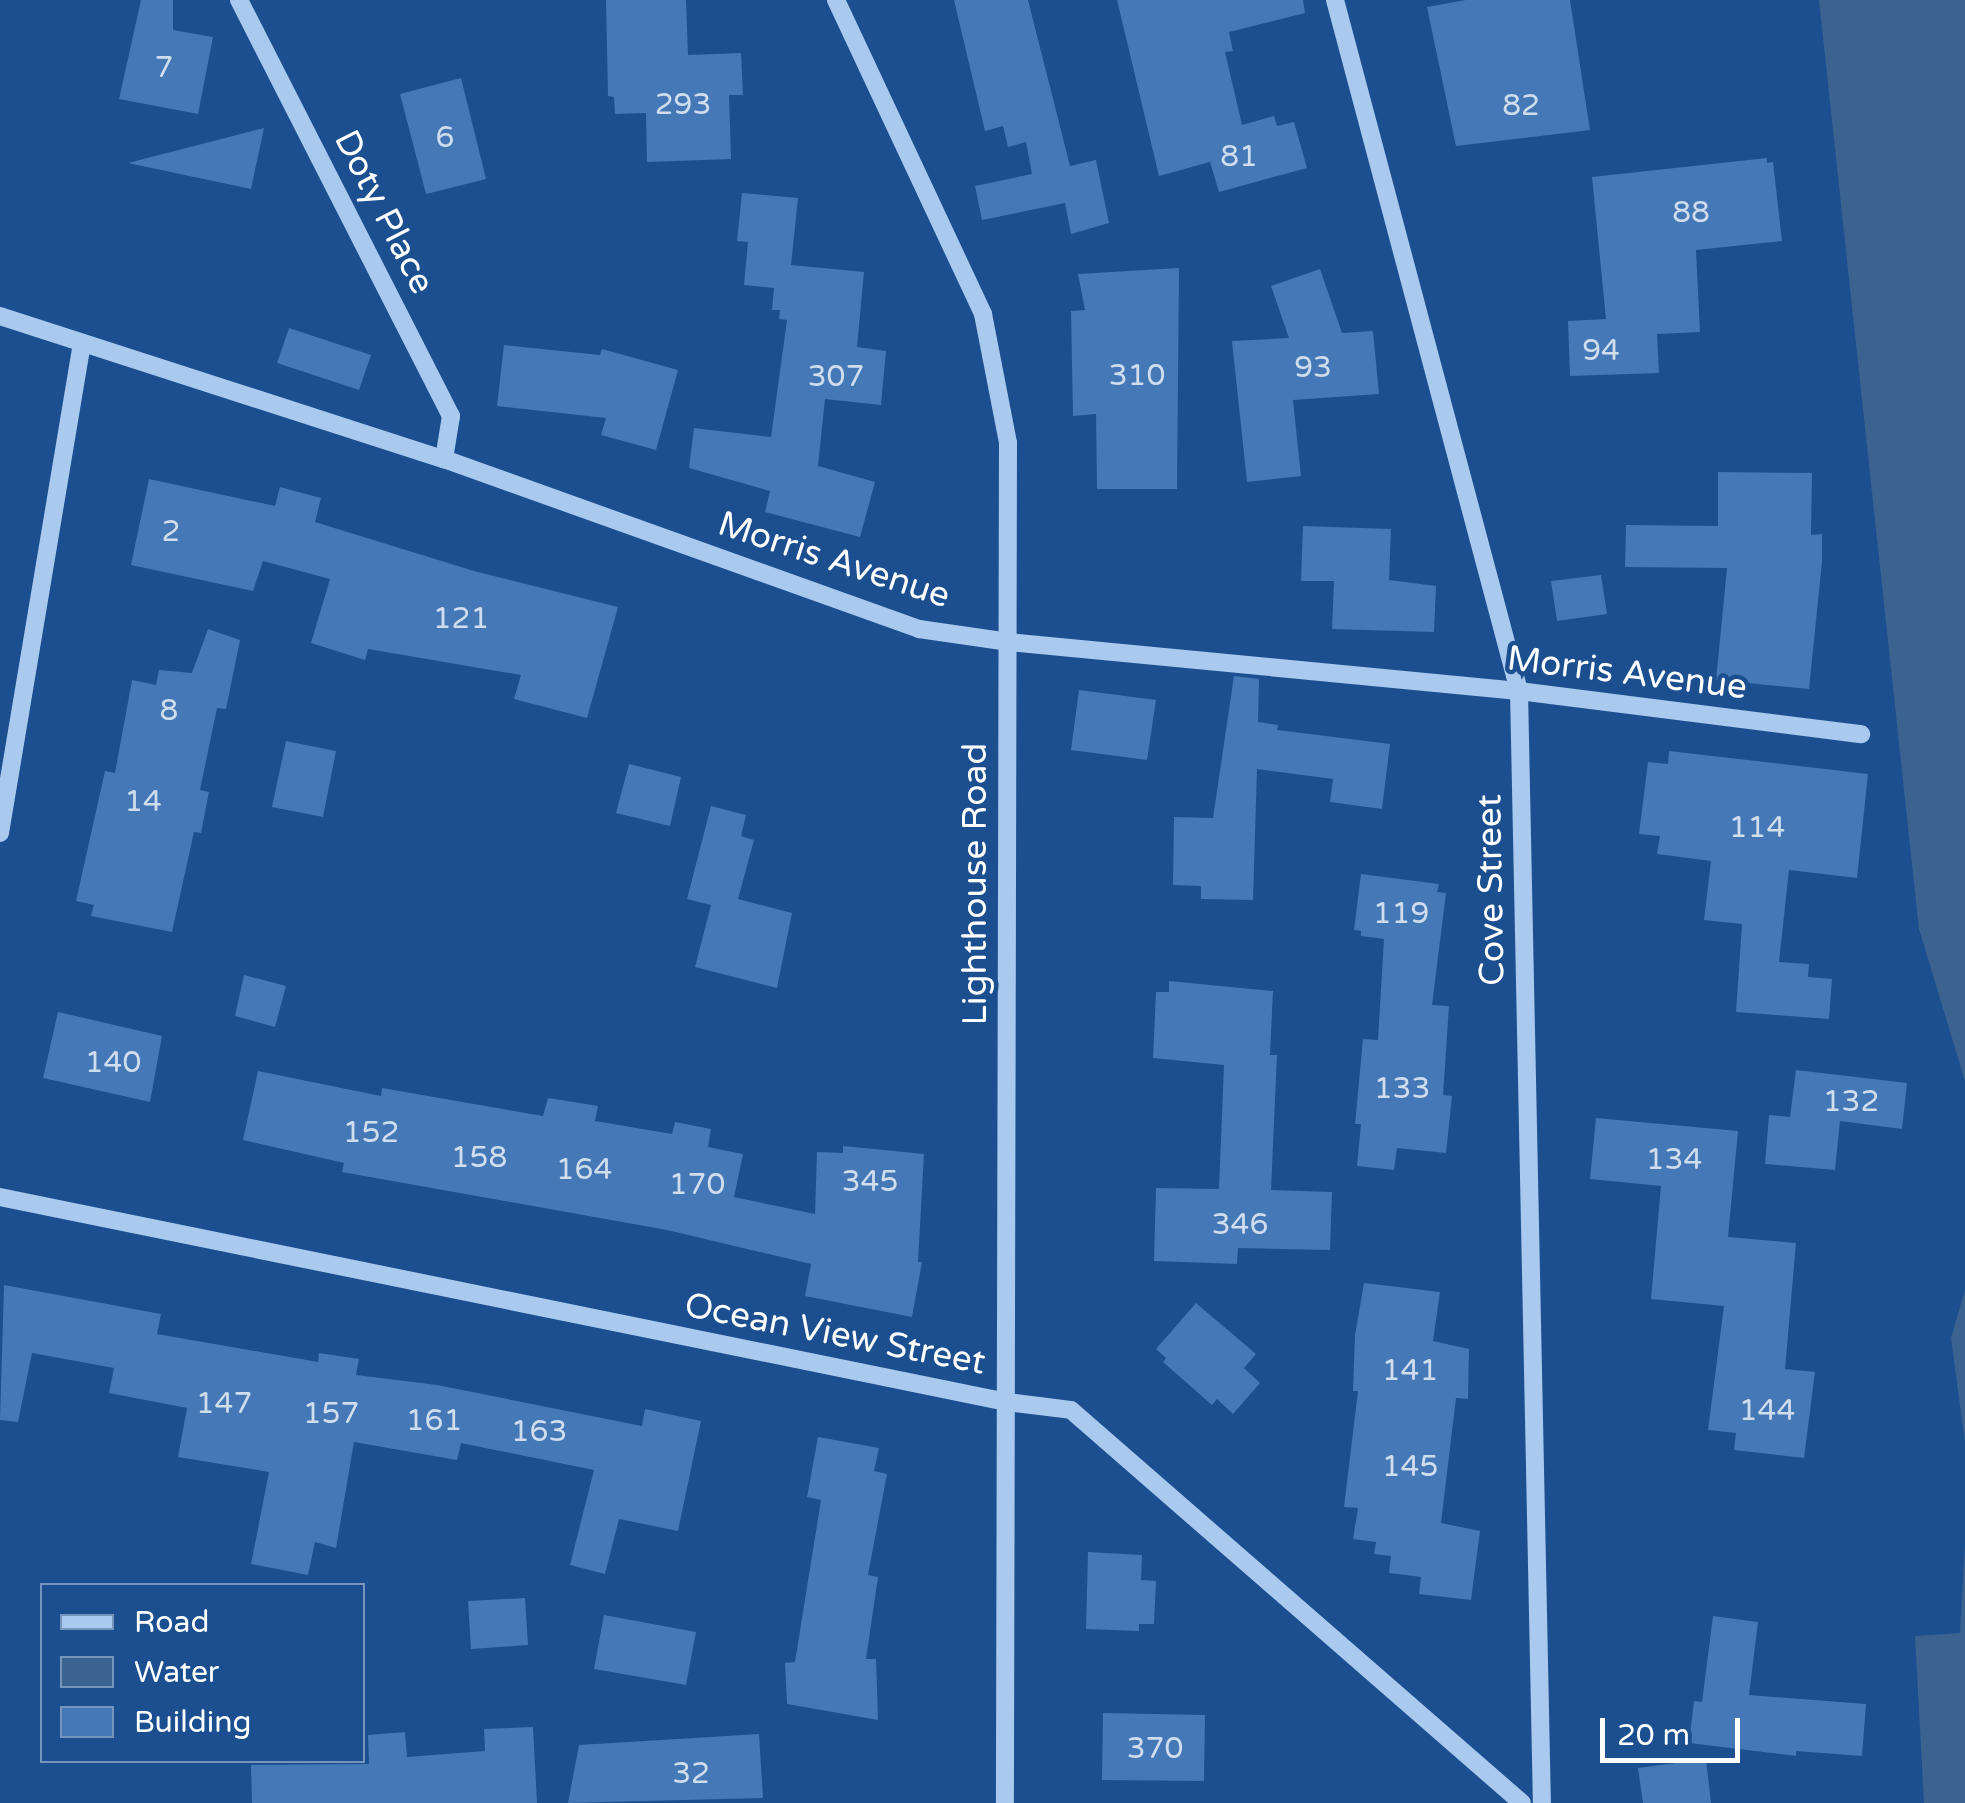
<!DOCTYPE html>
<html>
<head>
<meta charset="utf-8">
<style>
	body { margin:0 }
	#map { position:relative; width:1965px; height:1803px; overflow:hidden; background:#1b4f8f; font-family:"Varela Round",sans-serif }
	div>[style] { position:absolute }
	.water>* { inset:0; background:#3c6290 }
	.building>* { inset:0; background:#4478b7 }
	.minor>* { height:18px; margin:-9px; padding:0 9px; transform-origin:9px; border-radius:9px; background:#a9c9ee }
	span { translate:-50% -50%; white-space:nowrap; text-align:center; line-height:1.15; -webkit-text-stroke:9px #1b4f8f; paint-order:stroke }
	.number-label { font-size:30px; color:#d0dded }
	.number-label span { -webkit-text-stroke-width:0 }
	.street-label { font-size:35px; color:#fff }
	.legend { position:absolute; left:40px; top:1583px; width:325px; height:180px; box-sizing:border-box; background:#1b4f8f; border:2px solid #7695bc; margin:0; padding:12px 18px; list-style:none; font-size:30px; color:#fff }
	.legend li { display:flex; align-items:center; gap:20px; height:50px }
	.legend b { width:50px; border:2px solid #7695bc }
	.scale { position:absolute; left:1600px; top:1718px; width:140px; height:45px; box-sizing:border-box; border:5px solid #fff; border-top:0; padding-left:12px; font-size:30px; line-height:35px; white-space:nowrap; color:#fff; -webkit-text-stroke:8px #1b4f8f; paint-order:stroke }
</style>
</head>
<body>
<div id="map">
	<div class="water">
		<div style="clip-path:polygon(1819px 0,1965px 0,1965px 1081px,1919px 929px)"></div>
		<div style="clip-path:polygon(1965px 1290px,1965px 1443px,1951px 1338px)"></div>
		<div style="clip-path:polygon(1965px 1543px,1965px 1803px,1924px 1803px,1915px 1636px,1960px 1633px)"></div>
	</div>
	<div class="building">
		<div style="clip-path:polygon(141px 0,173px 0,173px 30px,213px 37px,198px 114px,119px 99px)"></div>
		<div style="clip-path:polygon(606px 0,686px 0,688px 55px,741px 53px,743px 95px,729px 95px,731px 159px,647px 162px,646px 113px,615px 114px,614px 97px,608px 96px)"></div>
		<div style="clip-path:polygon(954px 0,1028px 0,1070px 166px,1096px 160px,1109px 223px,1071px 234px,1065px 203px,982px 220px,975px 186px,1032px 174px,1026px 142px,1008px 147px,1003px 126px,985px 131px)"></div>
		<div style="clip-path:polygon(1117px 0,1303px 0,1305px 13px,1229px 32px,1233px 51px,1225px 52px,1242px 125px,1274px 116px,1277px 126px,1294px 122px,1307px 168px,1219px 192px,1210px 162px,1159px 176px)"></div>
		<div style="clip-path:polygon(1466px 0,1570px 0,1590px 130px,1456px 146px,1427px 7px)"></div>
		<div style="clip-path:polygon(461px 78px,486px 179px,426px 194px,400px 94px)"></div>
		<div style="clip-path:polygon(264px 128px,251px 189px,128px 163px)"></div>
		<div style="clip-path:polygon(1767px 158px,1767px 163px,1773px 162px,1782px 241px,1696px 250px,1700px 332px,1657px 334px,1659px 373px,1570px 376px,1568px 321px,1606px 319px,1592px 177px)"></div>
		<div style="clip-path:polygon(742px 193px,798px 198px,791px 265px,864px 272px,857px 347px,886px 351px,881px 405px,825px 399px,818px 466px,875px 482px,860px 537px,765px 512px,770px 491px,689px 468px,694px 428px,771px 437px,787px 320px,779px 319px,780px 310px,772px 310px,774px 288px,744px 285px,748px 242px,737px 241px)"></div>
		<div style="clip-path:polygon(1179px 268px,1177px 489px,1097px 489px,1096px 414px,1073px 416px,1071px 311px,1085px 310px,1078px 274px)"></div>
		<div style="clip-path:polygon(1320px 269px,1342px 333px,1373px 331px,1379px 394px,1293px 400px,1301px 476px,1247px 482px,1232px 341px,1289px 338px,1271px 286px)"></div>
		<div style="clip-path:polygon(289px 328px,371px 355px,359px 390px,277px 363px)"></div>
		<div style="clip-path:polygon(504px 345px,600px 355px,602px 349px,678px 370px,656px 450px,601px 435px,606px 418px,497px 406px)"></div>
		<div style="clip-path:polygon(1718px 472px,1812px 473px,1811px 535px,1822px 534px,1822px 562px,1809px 689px,1716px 680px,1727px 568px,1625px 567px,1626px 525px,1718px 526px)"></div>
		<div style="clip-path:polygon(149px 479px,275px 506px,280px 487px,321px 498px,315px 522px,474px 571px,618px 607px,587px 718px,514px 699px,521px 675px,368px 649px,365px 660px,311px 643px,330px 579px,263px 561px,253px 591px,131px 565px)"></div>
		<div style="clip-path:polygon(1303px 526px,1391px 529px,1389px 580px,1436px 586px,1434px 632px,1332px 629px,1334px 581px,1301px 581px)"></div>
		<div style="clip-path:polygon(1601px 575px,1607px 614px,1557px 621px,1551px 581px)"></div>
		<div style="clip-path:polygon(208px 629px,240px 640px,226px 709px,217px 708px,200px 790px,209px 792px,201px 833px,194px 832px,172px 932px,91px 916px,94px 905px,76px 901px,105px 771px,115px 773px,132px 680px,156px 685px,159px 670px,192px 673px)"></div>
		<div style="clip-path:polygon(1234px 676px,1259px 679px,1258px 722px,1278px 725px,1277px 730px,1390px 744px,1382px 809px,1330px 802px,1333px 779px,1257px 769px,1253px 900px,1201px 899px,1201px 886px,1173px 885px,1174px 817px,1213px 818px)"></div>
		<div style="clip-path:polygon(1079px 690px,1156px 700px,1147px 760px,1071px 750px)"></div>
		<div style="clip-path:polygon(286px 741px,336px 751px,323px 817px,272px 807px)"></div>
		<div style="clip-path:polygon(1669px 751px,1868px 774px,1857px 878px,1789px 870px,1779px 962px,1809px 964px,1808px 977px,1832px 979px,1829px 1019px,1736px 1012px,1742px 924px,1704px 920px,1711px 861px,1657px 854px,1660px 836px,1639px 834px,1648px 762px,1668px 764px)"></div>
		<div style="clip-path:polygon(629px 764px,681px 777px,670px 826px,616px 813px)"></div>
		<div style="clip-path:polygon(711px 806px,746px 815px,741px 836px,754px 840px,738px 899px,792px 913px,777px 988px,695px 967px,711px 905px,687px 899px)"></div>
		<div style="clip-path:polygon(1361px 874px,1439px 884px,1437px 892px,1446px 893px,1432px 1005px,1449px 1006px,1443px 1095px,1452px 1096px,1446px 1153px,1397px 1148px,1394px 1170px,1357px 1166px,1361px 1124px,1355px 1124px,1363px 1039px,1378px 1040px,1384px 939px,1361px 936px,1361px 931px,1354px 930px)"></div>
		<div style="clip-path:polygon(244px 975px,286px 986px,275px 1027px,235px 1016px)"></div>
		<div style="clip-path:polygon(1169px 981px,1273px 991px,1270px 1055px,1277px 1055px,1271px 1190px,1332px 1192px,1330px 1250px,1238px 1248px,1237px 1264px,1154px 1261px,1156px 1188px,1219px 1189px,1224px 1065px,1153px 1058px,1156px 992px,1169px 992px)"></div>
		<div style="clip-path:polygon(58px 1012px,162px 1036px,150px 1102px,43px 1078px)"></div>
		<div style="clip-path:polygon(1796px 1070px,1907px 1083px,1902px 1129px,1840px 1121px,1835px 1170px,1765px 1164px,1769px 1115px,1790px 1117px)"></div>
		<div style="clip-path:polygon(258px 1071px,381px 1096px,382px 1088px,543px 1116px,548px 1098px,598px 1106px,595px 1121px,672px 1134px,675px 1122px,711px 1129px,708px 1147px,743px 1154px,734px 1197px,815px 1214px,817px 1152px,843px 1153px,843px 1146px,924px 1154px,918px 1262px,922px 1262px,912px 1317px,805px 1296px,811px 1264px,667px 1230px,342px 1172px,344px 1163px,243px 1140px)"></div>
		<div style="clip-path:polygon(1596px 1118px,1738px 1131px,1728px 1237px,1796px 1243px,1785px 1369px,1815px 1372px,1804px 1458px,1734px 1450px,1736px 1433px,1708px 1430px,1724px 1306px,1651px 1299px,1661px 1186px,1590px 1179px)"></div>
		<div style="clip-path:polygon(1364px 1283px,1440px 1292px,1433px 1341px,1469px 1349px,1468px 1399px,1456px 1398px,1441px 1523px,1480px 1531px,1471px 1600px,1419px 1594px,1421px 1577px,1389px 1573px,1391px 1556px,1374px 1554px,1376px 1542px,1353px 1539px,1358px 1508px,1344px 1507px,1358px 1391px,1353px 1391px,1355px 1335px)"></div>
		<div style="clip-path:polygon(4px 1285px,161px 1314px,157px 1334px,318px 1362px,319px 1353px,359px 1359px,356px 1375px,437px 1385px,642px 1426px,645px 1409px,701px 1421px,678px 1531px,619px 1519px,605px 1574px,570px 1565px,594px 1470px,461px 1443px,457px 1460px,354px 1442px,336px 1548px,315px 1542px,308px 1575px,251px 1564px,269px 1472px,178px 1457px,187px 1408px,109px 1393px,114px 1368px,32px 1353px,18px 1422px,0 1420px)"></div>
		<div style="clip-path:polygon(1196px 1303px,1256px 1354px,1244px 1368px,1260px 1383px,1233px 1414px,1217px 1399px,1212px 1405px,1163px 1362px,1166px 1358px,1156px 1349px)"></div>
		<div style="clip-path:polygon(818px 1437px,879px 1448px,874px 1471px,887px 1474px,868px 1575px,878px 1577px,866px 1659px,876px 1659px,878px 1720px,787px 1704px,785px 1663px,795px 1662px,821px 1500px,807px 1497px)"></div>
		<div style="clip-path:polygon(1088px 1552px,1142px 1555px,1141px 1580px,1156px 1581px,1154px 1624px,1139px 1624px,1139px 1631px,1086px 1629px)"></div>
		<div style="clip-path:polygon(525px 1598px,528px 1645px,471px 1649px,468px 1601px)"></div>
		<div style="clip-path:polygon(604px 1615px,696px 1632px,686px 1685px,594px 1669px)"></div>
		<div style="clip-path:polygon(1713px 1616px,1758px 1622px,1749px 1695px,1866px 1704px,1862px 1756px,1796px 1751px,1796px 1756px,1689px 1743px,1694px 1701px,1702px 1702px)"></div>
		<div style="clip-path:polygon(1103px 1713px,1205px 1715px,1204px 1781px,1102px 1780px)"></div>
		<div style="clip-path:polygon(533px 1727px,537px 1803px,252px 1803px,251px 1765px,369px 1764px,368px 1735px,405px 1732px,407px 1757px,485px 1751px,484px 1729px)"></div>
		<div style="clip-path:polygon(759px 1734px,763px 1798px,568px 1803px,579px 1745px)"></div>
		<div style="clip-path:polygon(1706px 1759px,1711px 1803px,1643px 1803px,1638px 1768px)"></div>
	</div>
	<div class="minor">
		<div style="left:239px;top:0;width:467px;rotate:63deg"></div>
		<div style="left:451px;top:416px;width:44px;rotate:99.2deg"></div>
		<div style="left:836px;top:0;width:347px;rotate:64.9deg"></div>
		<div style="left:983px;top:314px;width:131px;rotate:79deg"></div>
		<div style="left:1008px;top:443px;width:1360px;rotate:90.13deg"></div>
		<div style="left:1335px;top:0;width:715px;rotate:75.09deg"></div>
		<div style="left:1519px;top:691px;width:1112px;rotate:88.82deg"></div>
		<div style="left:0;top:316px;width:466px;rotate:17.9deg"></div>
		<div style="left:444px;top:459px;width:505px;rotate:19.69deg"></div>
		<div style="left:919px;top:629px;width:91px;rotate:8.2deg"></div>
		<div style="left:1009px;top:642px;width:512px;rotate:5.49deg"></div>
		<div style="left:1519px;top:691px;width:345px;rotate:7.2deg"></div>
		<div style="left:0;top:833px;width:497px;rotate:-80.5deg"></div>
		<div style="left:0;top:1197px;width:1028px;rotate:11.51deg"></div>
		<div style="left:1007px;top:1402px;width:64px;rotate:7.1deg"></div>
		<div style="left:1071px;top:1410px;width:598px;rotate:41.07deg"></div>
	</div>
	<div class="number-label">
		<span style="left:164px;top:68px">7</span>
		<span style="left:683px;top:105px">293</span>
		<span style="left:1521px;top:106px">82</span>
		<span style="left:445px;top:138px">6</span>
		<span style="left:1239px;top:157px">81</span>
		<span style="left:1691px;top:213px">88</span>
		<span style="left:1601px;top:351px">94</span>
		<span style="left:1313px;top:368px">93</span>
		<span style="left:1137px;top:376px">310</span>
		<span style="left:836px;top:377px">307</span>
		<span style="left:171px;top:532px">2</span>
		<span style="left:461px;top:619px">121</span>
		<span style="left:169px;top:711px">8</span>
		<span style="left:143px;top:802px">14</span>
		<span style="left:1757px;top:828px">114</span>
		<span style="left:1401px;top:914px">119</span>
		<span style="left:113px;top:1063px">140</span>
		<span style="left:1402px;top:1089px">133</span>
		<span style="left:1851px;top:1102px">132</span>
		<span style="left:371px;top:1133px">152</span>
		<span style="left:479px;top:1158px">158</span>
		<span style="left:1674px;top:1160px">134</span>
		<span style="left:584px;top:1170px">164</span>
		<span style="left:870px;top:1182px">345</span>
		<span style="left:697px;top:1185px">170</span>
		<span style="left:1240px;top:1225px">346</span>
		<span style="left:1410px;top:1371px">141</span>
		<span style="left:224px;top:1404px">147</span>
		<span style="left:1767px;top:1411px">144</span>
		<span style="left:331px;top:1414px">157</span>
		<span style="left:434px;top:1421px">161</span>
		<span style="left:539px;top:1432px">163</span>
		<span style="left:1410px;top:1467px">145</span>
		<span style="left:1155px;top:1749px">370</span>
		<span style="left:691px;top:1774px">32</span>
	</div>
	<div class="street-label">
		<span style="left:384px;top:212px;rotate:63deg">Doty Place</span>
		<span style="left:834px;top:560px;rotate:18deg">Morris Avenue</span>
		<span style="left:1627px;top:673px;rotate:7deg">Morris Avenue</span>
		<span style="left:975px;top:884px;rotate:-90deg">Lighthouse Road</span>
		<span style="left:1491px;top:890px;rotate:-91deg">Cove Street</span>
		<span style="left:835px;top:1334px;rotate:11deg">Ocean View Street</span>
	</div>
	<ul class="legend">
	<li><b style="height:12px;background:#a9c9ee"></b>Road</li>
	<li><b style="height:28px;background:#3c6290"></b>Water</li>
	<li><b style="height:28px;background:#4478b7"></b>Building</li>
	</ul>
	<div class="scale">20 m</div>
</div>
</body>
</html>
